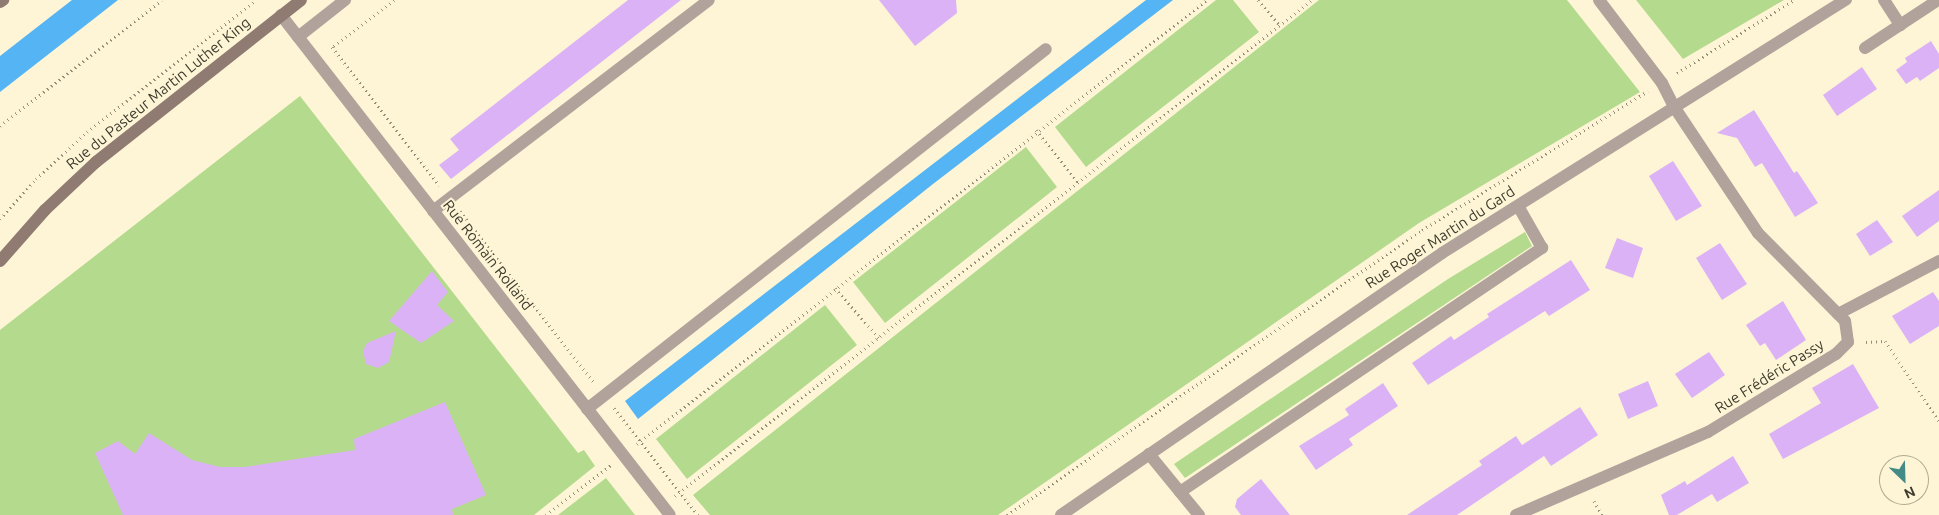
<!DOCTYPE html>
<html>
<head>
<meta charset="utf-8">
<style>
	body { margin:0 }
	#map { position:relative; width:1939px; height:515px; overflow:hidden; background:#fdf5d5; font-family:Ubuntu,sans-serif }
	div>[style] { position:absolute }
	.green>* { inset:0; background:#b3da8d }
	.water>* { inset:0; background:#55b4f3 }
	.building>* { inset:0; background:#dcb2f6 }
	.path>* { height:3px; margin-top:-1.5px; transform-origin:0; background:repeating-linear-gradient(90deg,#948f79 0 1px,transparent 0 5px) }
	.lane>* { height:12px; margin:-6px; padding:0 6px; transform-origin:6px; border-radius:6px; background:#b1a39c }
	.street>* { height:12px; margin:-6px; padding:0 6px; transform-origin:6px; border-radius:6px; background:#b1a39c }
	.secondary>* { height:12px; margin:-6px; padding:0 6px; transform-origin:6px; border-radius:6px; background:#907b72 }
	span { translate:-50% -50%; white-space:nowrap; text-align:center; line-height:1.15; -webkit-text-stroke:4px #fdf5d5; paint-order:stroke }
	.street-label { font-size:15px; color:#3d3a2d }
	.north { position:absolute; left:1879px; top:455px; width:50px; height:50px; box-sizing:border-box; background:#fdf5d5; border:1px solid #b0aa92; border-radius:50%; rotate:156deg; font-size:14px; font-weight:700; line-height:20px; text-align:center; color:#3d3a2d }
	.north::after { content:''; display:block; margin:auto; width:18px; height:22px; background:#448b87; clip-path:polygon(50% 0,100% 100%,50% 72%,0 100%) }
</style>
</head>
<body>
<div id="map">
	<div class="green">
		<div style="clip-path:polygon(1216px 0,1233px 0,1259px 32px,1086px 167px,1055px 127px)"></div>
		<div style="clip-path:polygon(1319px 0,1567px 0,1640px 92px,1419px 223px,998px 515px,710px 515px,693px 495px)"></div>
		<div style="clip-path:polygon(1636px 0,1784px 0,1683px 59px)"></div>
		<div style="clip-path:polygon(300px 96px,578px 453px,584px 450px,595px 466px,534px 515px,0 515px,0 330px)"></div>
		<div style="clip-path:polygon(1026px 147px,1057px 187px,885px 323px,853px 282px)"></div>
		<div style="clip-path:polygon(1525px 232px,1532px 246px,1185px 478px,1174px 464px,1448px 279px)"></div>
		<div style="clip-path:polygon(825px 305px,857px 345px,687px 479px,656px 439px)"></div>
		<div style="clip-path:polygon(606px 478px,635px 515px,558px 515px)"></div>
	</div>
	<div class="water">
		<div style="clip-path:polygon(72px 0,118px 0,0 92px,0 56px)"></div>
		<div style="clip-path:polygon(1146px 0,1173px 0,933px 184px,638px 419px,625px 401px)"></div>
	</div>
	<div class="building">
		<div style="clip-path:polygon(628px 0,681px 0,451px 179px,439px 165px,459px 150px,450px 139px)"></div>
		<div style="clip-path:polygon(879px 0,956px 0,957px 13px,915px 46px)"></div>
		<div style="clip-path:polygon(1931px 41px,1939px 54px,1939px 68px,1920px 81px,1917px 77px,1906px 84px,1896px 70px,1907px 62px,1905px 58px)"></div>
		<div style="clip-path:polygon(1862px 67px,1877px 89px,1837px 116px,1823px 95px)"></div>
		<div style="clip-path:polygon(1754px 110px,1794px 173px,1797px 171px,1818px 203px,1795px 217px,1762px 163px,1755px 167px,1737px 138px,1717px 133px)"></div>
		<div style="clip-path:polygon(1673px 161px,1702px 206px,1676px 221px,1649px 176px)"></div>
		<div style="clip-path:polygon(1939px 190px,1939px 221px,1917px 237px,1902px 216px)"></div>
		<div style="clip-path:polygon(1877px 220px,1893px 242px,1870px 256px,1856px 234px)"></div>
		<div style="clip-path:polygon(1617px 238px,1643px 248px,1633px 278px,1605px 268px)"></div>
		<div style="clip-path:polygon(1720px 243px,1747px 284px,1722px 300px,1696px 258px)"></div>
		<div style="clip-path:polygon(1571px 260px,1590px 290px,1549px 316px,1545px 311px,1428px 385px,1412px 363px,1451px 336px,1454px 340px,1489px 317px,1487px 314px)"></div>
		<div style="clip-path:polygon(432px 271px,448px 292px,437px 305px,454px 321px,421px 343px,389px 321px)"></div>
		<div style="clip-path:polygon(1933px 292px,1939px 301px,1939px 326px,1910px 344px,1892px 316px)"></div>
		<div style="clip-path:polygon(1783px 301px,1806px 340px,1776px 360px,1765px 343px,1760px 346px,1746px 325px)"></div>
		<div style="clip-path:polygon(396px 331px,389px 362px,378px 368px,366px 364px,363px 351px,367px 343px)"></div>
		<div style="clip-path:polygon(1709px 352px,1725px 375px,1692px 398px,1675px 374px)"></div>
		<div style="clip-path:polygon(1853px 364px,1879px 408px,1783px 459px,1769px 434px,1821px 403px,1812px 388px)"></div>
		<div style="clip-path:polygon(1648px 381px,1658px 406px,1628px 419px,1618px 394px)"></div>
		<div style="clip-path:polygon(1383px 383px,1398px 406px,1349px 439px,1353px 445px,1316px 470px,1299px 446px,1349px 415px,1345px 409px)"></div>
		<div style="clip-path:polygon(445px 402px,486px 495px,452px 509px,453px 515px,123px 515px,95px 453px,118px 441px,135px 454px,149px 433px,192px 460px,220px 467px,245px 467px,355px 450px,354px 439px)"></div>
		<div style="clip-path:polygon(1580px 407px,1598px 435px,1551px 466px,1544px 456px,1457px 515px,1407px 515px,1482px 465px,1479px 461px,1516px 436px,1522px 445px)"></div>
		<div style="clip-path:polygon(1733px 456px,1749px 483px,1717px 502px,1712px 494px,1677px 515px,1669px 515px,1661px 495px,1685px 481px,1687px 485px)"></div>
		<div style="clip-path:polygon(1261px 479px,1290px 515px,1241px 515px,1235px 507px,1237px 499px)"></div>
	</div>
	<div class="path">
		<div style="left:394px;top:0;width:78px;rotate:142.8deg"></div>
		<div style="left:332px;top:47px;width:175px;rotate:52.2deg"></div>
		<div style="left:1258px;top:0;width:33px;rotate:49deg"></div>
		<div style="left:1677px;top:73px;width:138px;rotate:-32deg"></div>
		<div style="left:0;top:126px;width:205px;rotate:-37.9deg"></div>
		<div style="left:1036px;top:130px;width:67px;rotate:51.1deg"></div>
		<div style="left:460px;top:211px;width:216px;rotate:52deg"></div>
		<div style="left:0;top:219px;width:54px;rotate:-48deg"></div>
		<div style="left:36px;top:179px;width:69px;rotate:-42.7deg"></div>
		<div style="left:87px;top:132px;width:214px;rotate:-38deg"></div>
		<div style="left:835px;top:288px;width:67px;rotate:48.7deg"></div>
		<div style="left:1866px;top:342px;width:19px;rotate:-3deg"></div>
		<div style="left:1885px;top:341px;width:97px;rotate:56deg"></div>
		<div style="left:614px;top:408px;width:136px;rotate:51.9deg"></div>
		<div style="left:637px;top:444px;width:723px;rotate:-37.92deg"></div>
		<div style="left:675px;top:496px;width:807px;rotate:-37.91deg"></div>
		<div style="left:1594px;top:501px;width:16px;rotate:60deg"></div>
		<div style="left:546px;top:515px;width:82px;rotate:-37.6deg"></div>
		<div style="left:1007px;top:515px;width:503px;rotate:-34.48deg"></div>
		<div style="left:1422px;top:230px;width:265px;rotate:-31.6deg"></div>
	</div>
	<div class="lane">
		<div style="left:1599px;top:0;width:104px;rotate:52.8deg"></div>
		<div style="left:1662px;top:83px;width:28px;rotate:63deg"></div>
		<div style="left:1884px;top:0;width:30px;rotate:57deg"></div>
		<div style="left:298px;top:37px;width:60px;rotate:-38.2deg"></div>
		<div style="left:1865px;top:48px;width:87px;rotate:-33.3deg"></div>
		<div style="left:433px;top:211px;width:347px;rotate:-37.4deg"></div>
		<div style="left:587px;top:409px;width:583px;rotate:-38.11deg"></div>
		<div style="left:1180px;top:492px;width:437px;rotate:-34deg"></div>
		<div style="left:1542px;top:248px;width:48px;rotate:-119.7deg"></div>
	</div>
	<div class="street">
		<div style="left:281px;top:15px;width:633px;rotate:52.12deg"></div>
		<div style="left:1838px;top:314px;width:114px;rotate:-27.7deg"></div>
		<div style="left:1149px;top:454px;width:79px;rotate:50.7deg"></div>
		<div style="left:1061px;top:515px;width:462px;rotate:-34.5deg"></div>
		<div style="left:1442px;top:253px;width:477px;rotate:-32.1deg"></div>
		<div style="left:1516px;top:515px;width:209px;rotate:-23.4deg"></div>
		<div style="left:1708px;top:432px;width:150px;rotate:-31.4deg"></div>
		<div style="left:1836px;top:354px;width:17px;rotate:-45deg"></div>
		<div style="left:1848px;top:342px;width:21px;rotate:-98deg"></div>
		<div style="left:1845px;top:321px;width:124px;rotate:-134.7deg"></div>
		<div style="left:1758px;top:233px;width:150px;rotate:-123.6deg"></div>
	</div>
	<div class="secondary">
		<div style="left:0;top:2px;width:4px;rotate:-34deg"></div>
		<div style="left:0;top:261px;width:68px;rotate:-48.6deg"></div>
		<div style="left:45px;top:210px;width:70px;rotate:-43.3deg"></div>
		<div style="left:96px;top:162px;width:261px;rotate:-38.3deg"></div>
	</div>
	<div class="street-label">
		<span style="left:158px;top:93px;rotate:-39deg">Rue du Pasteur Martin Luther King</span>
		<span style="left:1440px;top:237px;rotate:-33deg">Rue Roger Martin du Gard</span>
		<span style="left:488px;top:255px;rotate:52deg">Rue Romain Rolland</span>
		<span style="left:1769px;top:376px;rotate:-32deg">Rue Frédéric Passy</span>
	</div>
	<div class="north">N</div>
</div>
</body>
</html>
